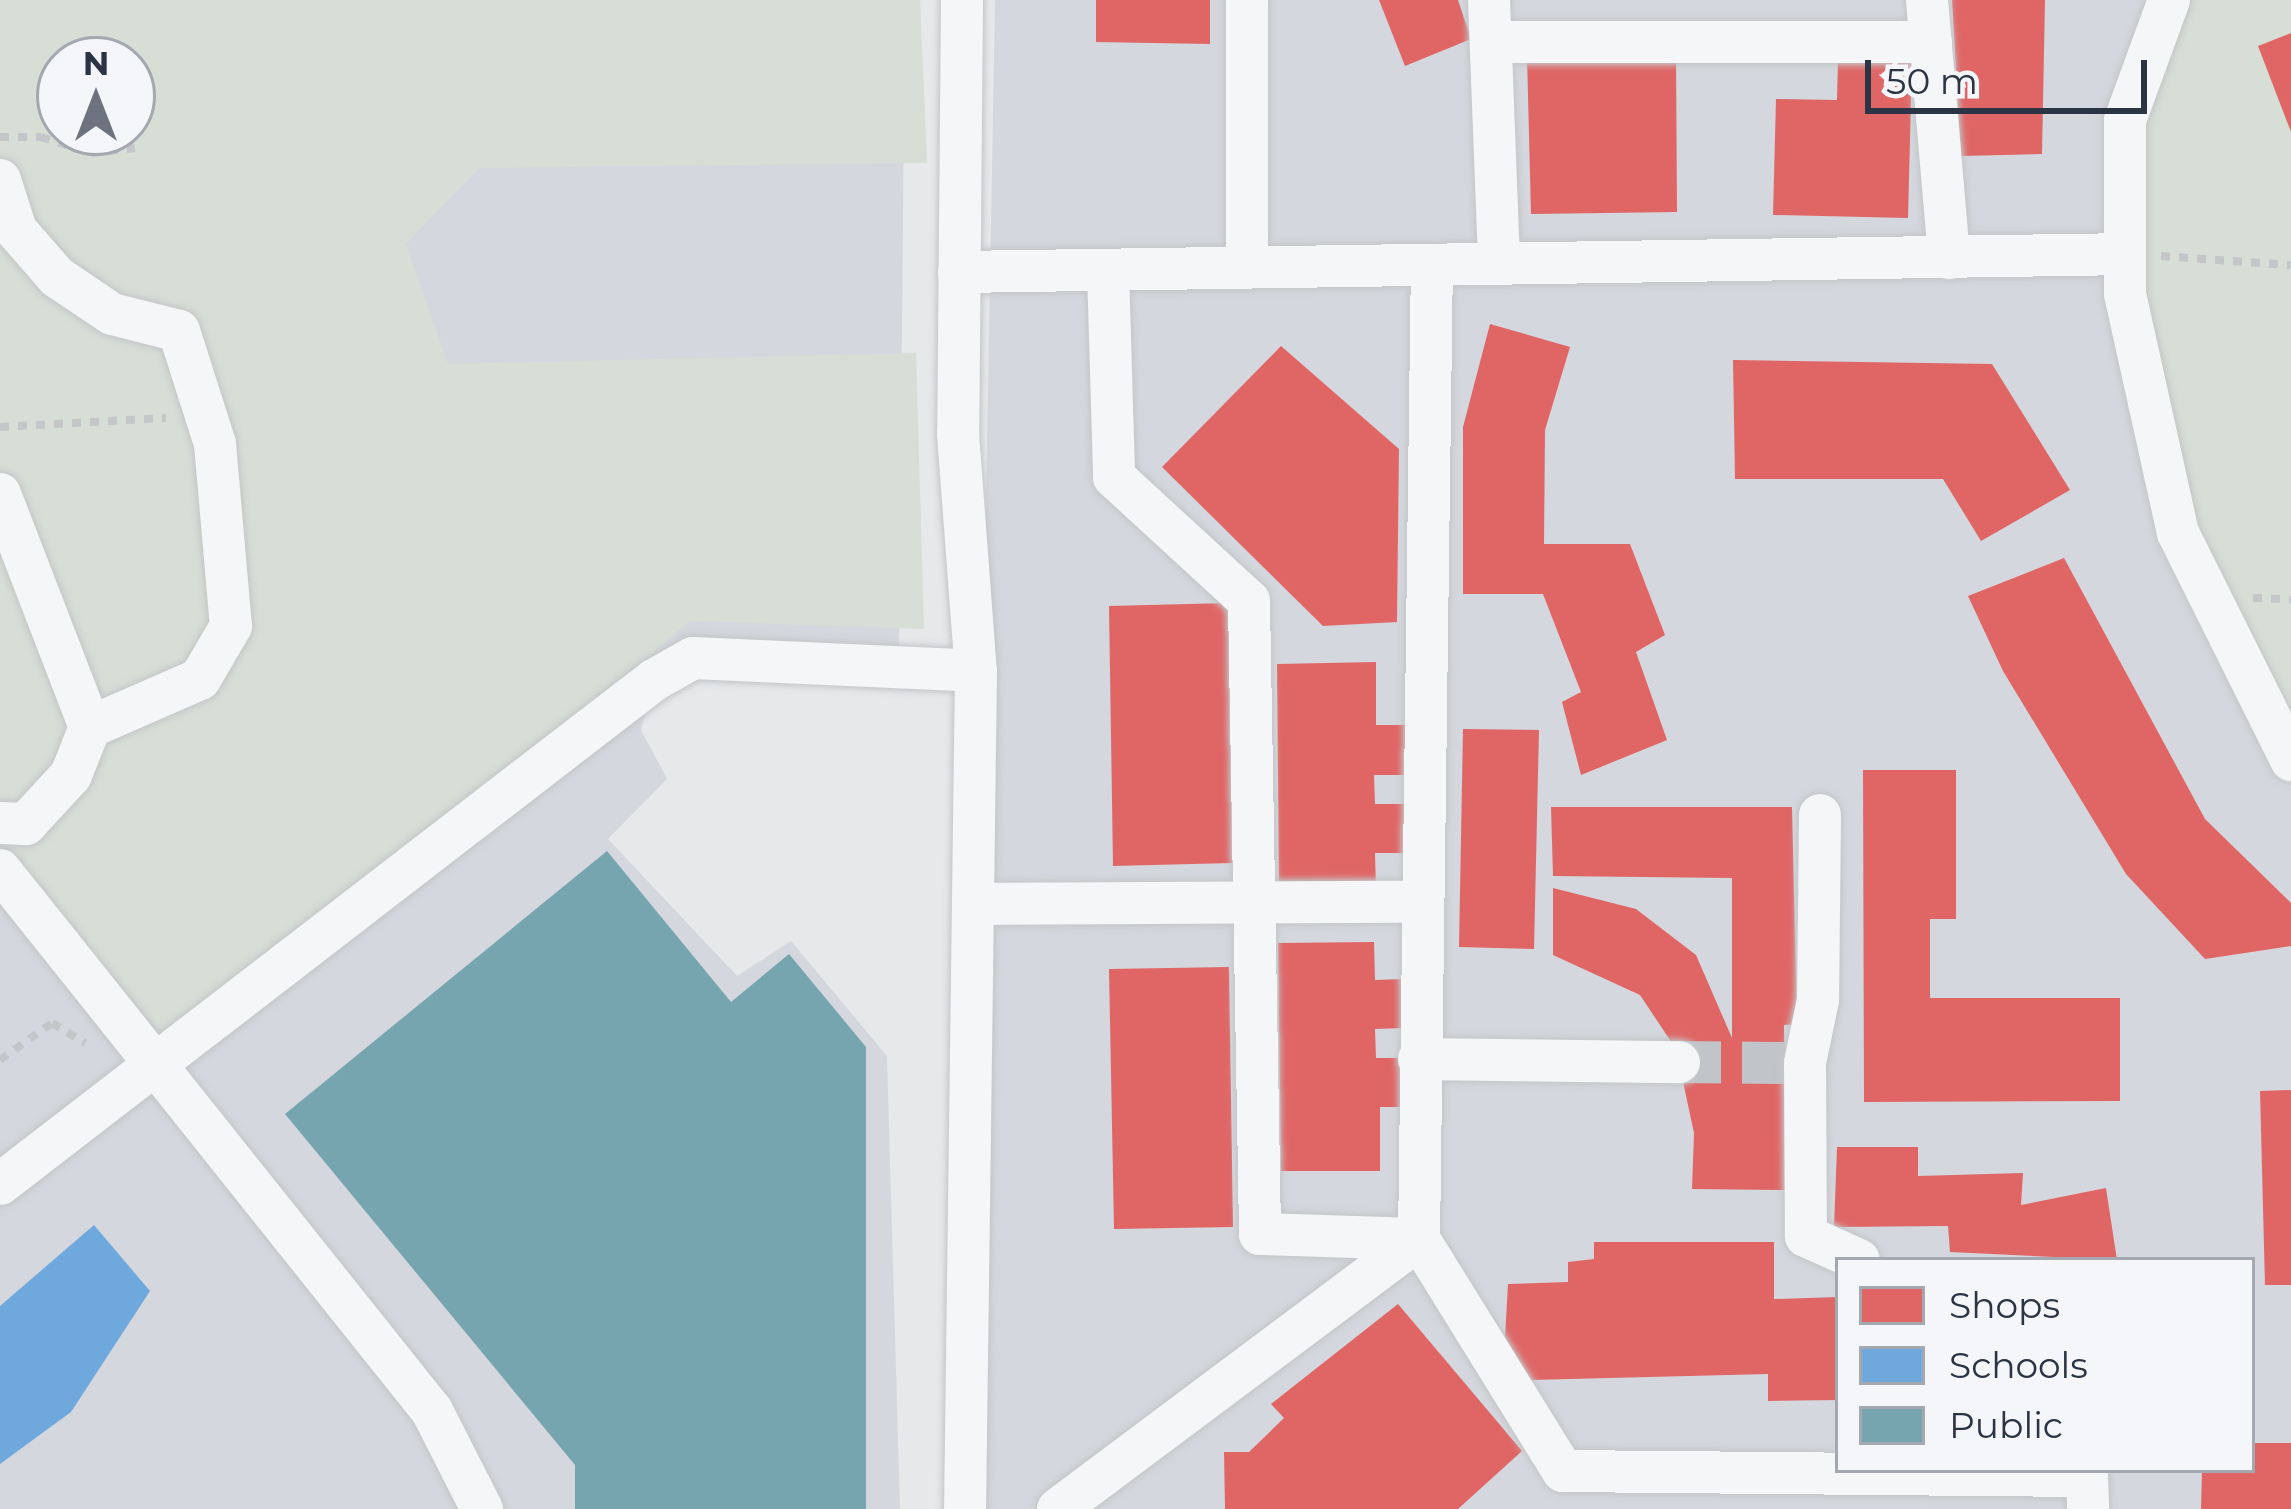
<!DOCTYPE html>
<html>
<head>
<meta charset="utf-8">
<style>
	body { margin:0 }
	#map { position:relative; width:2291px; height:1509px; overflow:hidden; background:#e6e8ea; font-family:Montserrat,sans-serif }
	div>[style] { position:absolute }
	.built>* { inset:0; background:#d4d7dd }
	.green>* { inset:0; background:#d6ded6 }
	.shops>* { inset:0; background:#e06666 }
	.schools>* { inset:0; background:#6fa8dc }
	.public>* { inset:0; background:#76a5af }
	.minor-tunnel>* { height:42px; margin-top:-21px; transform-origin:0; background:repeating-linear-gradient(90deg,#c1c4c9 0 42px,transparent 0 63px) }
	.path>* { height:8px; margin-top:-4px; transform-origin:0; background:repeating-linear-gradient(90deg,#c5c6ca 0 9px,transparent 0 18px) }
	.roads { filter:drop-shadow(0 0 3px #c4c6c8) drop-shadow(0 0 3px #c4c6c8) }
	.minor>* { height:42px; margin:-21px; padding:0 21px; transform-origin:21px; border-radius:21px; background:#f5f6f7 }
	span { translate:-50% -50%; white-space:nowrap; text-align:center; line-height:1.15; -webkit-text-stroke:12px #f4f6f9; paint-order:stroke }
	.legend { position:absolute; left:1835px; top:1257px; width:420px; height:216px; box-sizing:border-box; background:#f4f6f9; border:3px solid #a4a8b1; margin:0; padding:15px 21px; list-style:none; font-size:36px; color:#2b3445 }
	.legend li { display:flex; align-items:center; gap:24px; height:60px }
	.legend b { width:60px; border:3px solid #a4a8b1 }
	.north { position:absolute; left:36px; top:36px; width:120px; height:120px; box-sizing:border-box; background:#f4f6f9; border:3px solid #a4a8b1; border-radius:50%; rotate:0deg; font-size:33px; font-weight:700; line-height:48px; text-align:center; color:#2b3445 }
	.north::after { content:''; display:block; margin:auto; width:42px; height:54px; background:#6c737f; clip-path:polygon(50% 0,100% 100%,50% 72%,0 100%) }
	.scale { position:absolute; left:1865px; top:60px; width:282px; height:54px; box-sizing:border-box; border:6px solid #2b3445; border-top:0; padding-left:15px; font-size:36px; line-height:42px; white-space:nowrap; color:#2b3445; -webkit-text-stroke:9px #f4f6f9; paint-order:stroke }
</style>
</head>
<body>
<div id="map">
	<div class="built">
		<div style="clip-path:polygon(evenodd,0 0,905px 0,899px 646px,715px 645px,654px 680px,641px 730px,667px 779px,608px 839px,737px 976px,791px 941px,887px 1056px,900px 1509px,0 1509px,0 0,60px 60px,132px 60px,132px 132px,60px 132px,60px 60px)"></div>
		<div style="clip-path:polygon(evenodd,995px 0,2169px 0,2291px 760px,2291px 1509px,968px 1509px,995px 0,1838px 1260px,2252px 1260px,2252px 1470px,1838px 1470px,1838px 1260px)"></div>
	</div>
	<div class="green">
		<div style="clip-path:polygon(evenodd,0 0,920px 0,927px 163px,479px 168px,406px 244px,448px 364px,916px 353px,924px 629px,691px 621px,170px 1043px,0 843px,0 0,60px 60px,132px 60px,132px 132px,60px 132px,60px 60px)"></div>
		<div style="clip-path:polygon(2169px 0,2291px 0,2291px 760px,2177px 533px,2125px 294px,2125px 120px)"></div>
	</div>
	<div class="shops">
		<div style="clip-path:polygon(1096px 0,1210px 0,1210px 44px,1096px 42px)"></div>
		<div style="clip-path:polygon(1379px 0,1458px 0,1471px 39px,1405px 66px)"></div>
		<div style="clip-path:polygon(1952px 0,2045px 0,2042px 154px,1961px 156px)"></div>
		<div style="clip-path:polygon(2291px 33px,2291px 132px,2258px 46px)"></div>
		<div style="clip-path:polygon(1527px 56px,1676px 58px,1677px 212px,1531px 214px)"></div>
		<div style="clip-path:polygon(1838px 61px,1912px 63px,1908px 218px,1773px 215px,1776px 99px,1837px 100px)"></div>
		<div style="clip-path:polygon(1490px 324px,1570px 347px,1545px 430px,1544px 544px,1630px 544px,1665px 635px,1636px 652px,1667px 740px,1581px 775px,1562px 702px,1581px 692px,1543px 594px,1463px 594px,1463px 427px)"></div>
		<div style="clip-path:polygon(1281px 346px,1399px 449px,1397px 622px,1323px 626px,1162px 467px)"></div>
		<div style="clip-path:polygon(1733px 360px,1992px 364px,2070px 490px,1981px 541px,1943px 479px,1735px 479px)"></div>
		<div style="clip-path:polygon(2064px 558px,2205px 819px,2291px 903px,2291px 946px,2205px 959px,2126px 874px,2003px 671px,1968px 596px)"></div>
		<div style="clip-path:polygon(1228px 603px,1232px 863px,1113px 866px,1109px 606px)"></div>
		<div style="clip-path:polygon(1376px 662px,1376px 725px,1406px 725px,1406px 775px,1374px 775px,1375px 804px,1404px 804px,1404px 853px,1375px 853px,1376px 891px,1279px 892px,1277px 664px)"></div>
		<div style="clip-path:polygon(1463px 729px,1539px 730px,1534px 949px,1459px 947px)"></div>
		<div style="clip-path:polygon(1863px 770px,1956px 770px,1956px 919px,1930px 919px,1930px 998px,2120px 998px,2120px 1101px,1864px 1102px)"></div>
		<div style="clip-path:polygon(1551px 807px,1792px 807px,1797px 1024px,1784px 1025px,1786px 1190px,1692px 1189px,1694px 1133px,1676px 1049px,1640px 995px,1553px 955px,1553px 888px,1636px 909px,1696px 955px,1732px 1038px,1732px 878px,1553px 876px)"></div>
		<div style="clip-path:polygon(1374px 942px,1375px 980px,1404px 979px,1405px 1028px,1375px 1029px,1376px 1058px,1408px 1058px,1408px 1107px,1380px 1107px,1380px 1171px,1281px 1171px,1278px 943px)"></div>
		<div style="clip-path:polygon(1229px 967px,1233px 1227px,1114px 1229px,1109px 969px)"></div>
		<div style="clip-path:polygon(2291px 1090px,2291px 1285px,2265px 1285px,2260px 1091px)"></div>
		<div style="clip-path:polygon(1837px 1147px,1918px 1147px,1918px 1176px,2023px 1173px,2021px 1205px,2106px 1188px,2117px 1260px,1950px 1252px,1948px 1226px,1834px 1227px)"></div>
		<div style="clip-path:polygon(1594px 1242px,1774px 1242px,1774px 1299px,1838px 1297px,1838px 1400px,1768px 1401px,1768px 1374px,1530px 1380px,1505px 1337px,1508px 1284px,1568px 1282px,1568px 1262px,1594px 1259px)"></div>
		<div style="clip-path:polygon(1398px 1304px,1522px 1451px,1458px 1509px,1225px 1509px,1224px 1452px,1249px 1452px,1284px 1418px,1271px 1404px)"></div>
		<div style="clip-path:polygon(2252px 1443px,2291px 1443px,2291px 1509px,2201px 1509px,2202px 1470px,2252px 1470px)"></div>
	</div>
	<div class="schools">
		<div style="clip-path:polygon(94px 1225px,150px 1291px,71px 1412px,0 1464px,0 1306px)"></div>
	</div>
	<div class="public">
		<div style="clip-path:polygon(607px 851px,731px 1002px,789px 954px,866px 1047px,866px 1509px,575px 1509px,575px 1465px,285px 1114px)"></div>
	</div>
	<div class="minor-tunnel">
		<div style="left:1679px;top:1062px;width:106px;rotate:0.5deg"></div>
	</div>
	<div class="path">
		<div style="left:0;top:137px;width:41px"></div>
		<div style="left:41px;top:137px;width:52px;rotate:17.7deg"></div>
		<div style="left:91px;top:153px;width:44px;rotate:-6.5deg"></div>
		<div style="left:2161px;top:256px;width:130px;rotate:4deg"></div>
		<div style="left:0;top:427px;width:166px;rotate:-3.1deg"></div>
		<div style="left:2253px;top:598px;width:38px;rotate:2deg"></div>
		<div style="left:0;top:1060px;width:64px;rotate:-35.4deg"></div>
		<div style="left:52px;top:1023px;width:39px;rotate:31deg"></div>
	</div>
	<div class="roads">
		<div class="minor">
			<div style="left:962px;top:0;width:434px;rotate:90.5deg"></div>
			<div style="left:958px;top:434px;width:238px;rotate:85.7deg"></div>
			<div style="left:976px;top:671px;width:838px;rotate:90.75deg"></div>
			<div style="left:1247px;top:0;width:268px;rotate:90deg"></div>
			<div style="left:1489px;top:0;width:264px;rotate:87.8deg"></div>
			<div style="left:1927px;top:0;width:259px;rotate:85.1deg"></div>
			<div style="left:2169px;top:0;width:128px;rotate:110.1deg"></div>
			<div style="left:2125px;top:120px;width:174px;rotate:90deg"></div>
			<div style="left:2125px;top:294px;width:245px;rotate:77.5deg"></div>
			<div style="left:2178px;top:533px;width:254px;rotate:63.5deg"></div>
			<div style="left:1491px;top:42px;width:440px"></div>
			<div style="left:0;top:180px;width:52px;rotate:72.3deg"></div>
			<div style="left:16px;top:230px;width:62px;rotate:48.9deg"></div>
			<div style="left:57px;top:277px;width:66px;rotate:33.9deg"></div>
			<div style="left:112px;top:314px;width:69px;rotate:14.2deg"></div>
			<div style="left:179px;top:331px;width:119px;rotate:72.3deg"></div>
			<div style="left:215px;top:444px;width:183px;rotate:85deg"></div>
			<div style="left:231px;top:626px;width:61px;rotate:120.3deg"></div>
			<div style="left:200px;top:679px;width:120px;rotate:156.4deg"></div>
			<div style="left:90px;top:727px;width:52px;rotate:111.6deg"></div>
			<div style="left:71px;top:775px;width:67px;rotate:132.6deg"></div>
			<div style="left:26px;top:824px;width:26px;rotate:-178deg"></div>
			<div style="left:1108px;top:270px;width:207px;rotate:88.3deg"></div>
			<div style="left:1114px;top:477px;width:183px;rotate:42.6deg"></div>
			<div style="left:1249px;top:601px;width:633px;rotate:89deg"></div>
			<div style="left:1260px;top:1234px;width:159px;rotate:1.8deg"></div>
			<div style="left:1419px;top:1239px;width:273px;rotate:58.2deg"></div>
			<div style="left:1563px;top:1471px;width:524px;rotate:0.55deg"></div>
			<div style="left:2087px;top:1476px;width:33px;rotate:88deg"></div>
			<div style="left:959px;top:272px;width:1166px;rotate:-0.88deg"></div>
			<div style="left:0;top:494px;width:250px;rotate:68.9deg"></div>
			<div style="left:1820px;top:815px;width:185px;rotate:90.6deg"></div>
			<div style="left:1818px;top:1000px;width:64px;rotate:101.7deg"></div>
			<div style="left:1805px;top:1063px;width:173px;rotate:89.7deg"></div>
			<div style="left:1806px;top:1236px;width:58px;rotate:24.4deg"></div>
			<div style="left:0;top:870px;width:692px;rotate:51.39deg"></div>
			<div style="left:432px;top:1411px;width:110px;rotate:63deg"></div>
			<div style="left:974px;top:904px;width:447px;rotate:-0.3deg"></div>
			<div style="left:1419px;top:1059px;width:260px;rotate:0.7deg"></div>
			<div style="left:0;top:1184px;width:826px;rotate:-37.62deg"></div>
			<div style="left:654px;top:680px;width:45px;rotate:-29.4deg"></div>
			<div style="left:693px;top:658px;width:283px;rotate:2.6deg"></div>
			<div style="left:1058px;top:1509px;width:451px;rotate:-36.8deg"></div>
			<div style="left:1419px;top:1239px;width:974px;rotate:-89.24deg"></div>
		</div>
	</div>
	<ul class="legend">
	<li><b style="height:33px;background:#e06666"></b>Shops</li>
	<li><b style="height:33px;background:#6fa8dc"></b>Schools</li>
	<li><b style="height:33px;background:#76a5af"></b>Public</li>
	</ul>
	<div class="north">N</div>
	<div class="scale">50 m</div>
</div>
</body>
</html>
